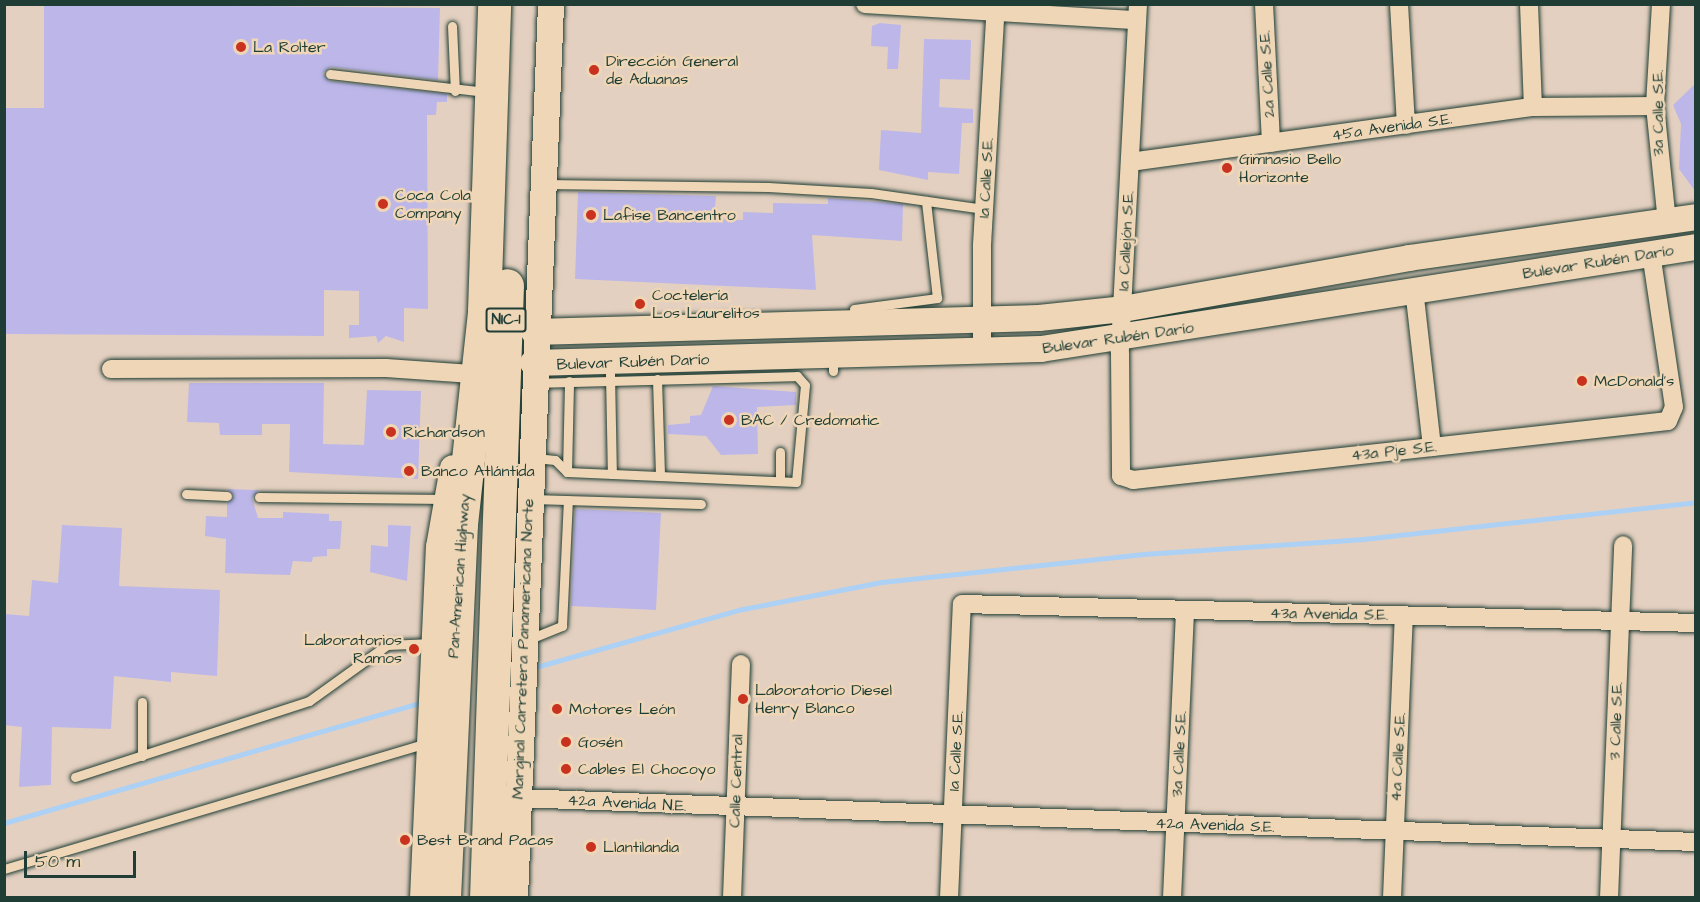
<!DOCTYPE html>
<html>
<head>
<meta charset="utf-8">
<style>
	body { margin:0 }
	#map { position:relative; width:1700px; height:902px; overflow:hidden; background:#e4d0c0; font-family:"Architects Daughter",sans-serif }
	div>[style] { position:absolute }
	.stream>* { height:4.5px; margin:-2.25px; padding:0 2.25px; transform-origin:2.25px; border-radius:2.25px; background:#acd1f5 }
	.building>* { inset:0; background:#bdb7e9 }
	.roads { filter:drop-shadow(0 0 2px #1f3d34) drop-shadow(0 0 2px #1f3d34) }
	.lane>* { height:9px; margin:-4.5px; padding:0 4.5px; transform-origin:4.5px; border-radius:4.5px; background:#eed6b6 }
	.street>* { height:18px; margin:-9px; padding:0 9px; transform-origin:9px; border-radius:9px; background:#eed6b6 }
	.secondary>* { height:26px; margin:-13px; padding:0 13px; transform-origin:13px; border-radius:13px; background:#eed6b6 }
	.highway>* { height:33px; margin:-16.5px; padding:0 16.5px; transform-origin:16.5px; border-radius:16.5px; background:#eed6b6 }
	.dots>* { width:16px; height:16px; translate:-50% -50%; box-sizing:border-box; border:3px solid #eed6b6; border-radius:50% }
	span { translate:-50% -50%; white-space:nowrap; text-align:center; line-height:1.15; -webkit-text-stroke:5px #eed6b6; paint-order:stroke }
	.shield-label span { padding:2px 4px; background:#eed6b6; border:2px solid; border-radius:4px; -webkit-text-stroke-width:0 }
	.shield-label { font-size:15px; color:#1f3d34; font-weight:700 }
	.poi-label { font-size:16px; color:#1f3d34 }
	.left { translate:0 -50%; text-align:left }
	.right { translate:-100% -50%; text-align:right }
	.street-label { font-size:16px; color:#1f3d34 }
	.frame { position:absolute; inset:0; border:6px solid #1f3d34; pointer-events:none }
	.scale { position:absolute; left:24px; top:851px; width:112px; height:27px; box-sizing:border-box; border:3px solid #1f3d34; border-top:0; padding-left:8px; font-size:18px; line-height:21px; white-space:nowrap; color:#1f3d34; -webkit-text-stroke:4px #eed6b6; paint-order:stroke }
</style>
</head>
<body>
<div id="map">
	<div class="stream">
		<div style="left:536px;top:667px;width:215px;rotate:-15.7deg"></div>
		<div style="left:743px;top:609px;width:142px;rotate:-11deg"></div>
		<div style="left:882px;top:582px;width:263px;rotate:-6.1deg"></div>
		<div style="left:1144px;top:554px;width:220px;rotate:-3.9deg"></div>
		<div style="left:1363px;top:539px;width:335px;rotate:-6.3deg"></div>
		<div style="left:4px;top:823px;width:437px;rotate:-16.1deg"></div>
	</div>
	<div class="building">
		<div style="clip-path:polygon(44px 4px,440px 8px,438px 80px,331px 67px,323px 73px,329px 81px,447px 94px,447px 102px,437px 102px,436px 115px,427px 115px,428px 309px,404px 308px,404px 342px,386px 336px,378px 343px,376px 336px,349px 338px,349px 325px,359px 325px,359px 291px,324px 290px,324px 336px,4px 334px,4px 108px,44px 108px)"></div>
		<div style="clip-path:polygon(880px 23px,901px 25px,898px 69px,887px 69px,888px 47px,871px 46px,872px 26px)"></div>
		<div style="clip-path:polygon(924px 39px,971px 40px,970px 80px,940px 79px,939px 107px,973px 109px,973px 123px,962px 123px,959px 174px,928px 172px,928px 180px,879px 170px,881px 130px,921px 133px)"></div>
		<div style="clip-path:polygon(1695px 84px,1695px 191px,1679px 169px,1681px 124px,1673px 105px)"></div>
		<div style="clip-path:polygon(578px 192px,716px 196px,714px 219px,743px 220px,743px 212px,773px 213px,773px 203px,828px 204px,828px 198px,903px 204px,902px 241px,812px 235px,816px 290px,575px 279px)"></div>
		<div style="clip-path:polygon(189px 383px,324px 383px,323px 444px,364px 445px,367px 390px,421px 391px,418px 479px,289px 472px,290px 424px,262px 424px,262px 435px,220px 435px,219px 423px,187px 422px)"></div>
		<div style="clip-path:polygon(713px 386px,796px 392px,796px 405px,757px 407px,758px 454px,721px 455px,706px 436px,668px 434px,668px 425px,690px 423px,690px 416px,701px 415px)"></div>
		<div style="clip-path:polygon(227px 489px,259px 490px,252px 498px,258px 518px,283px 518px,283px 512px,329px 514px,329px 521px,342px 521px,340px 549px,327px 549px,327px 556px,313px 557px,312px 562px,293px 561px,290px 575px,225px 573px,226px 539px,205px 536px,206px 516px,227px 517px,227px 503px,234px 496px)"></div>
		<div style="clip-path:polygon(575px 509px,661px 513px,656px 610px,571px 606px)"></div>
		<div style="clip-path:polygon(62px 525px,122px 528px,119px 586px,220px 590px,217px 676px,171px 672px,171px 682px,114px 676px,111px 729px,52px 727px,51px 785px,19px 787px,22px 727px,4px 725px,4px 614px,29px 616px,32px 580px,58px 583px)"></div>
		<div style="clip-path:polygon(388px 525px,411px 526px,407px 581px,370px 572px,371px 545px,388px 547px)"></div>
	</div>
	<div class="roads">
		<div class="lane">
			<div style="left:452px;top:26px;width:65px;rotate:87.4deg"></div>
			<div style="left:330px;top:74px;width:157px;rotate:6.6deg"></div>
			<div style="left:545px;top:184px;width:223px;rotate:0.8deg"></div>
			<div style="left:768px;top:187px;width:103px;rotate:3.3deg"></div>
			<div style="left:871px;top:193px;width:114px;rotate:8.1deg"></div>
			<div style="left:854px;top:309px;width:84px;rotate:-7.5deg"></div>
			<div style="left:937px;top:298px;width:98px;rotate:-96.5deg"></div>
			<div style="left:833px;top:356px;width:15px;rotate:90deg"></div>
			<div style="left:610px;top:374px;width:100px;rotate:88.9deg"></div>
			<div style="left:657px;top:379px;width:97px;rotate:88.2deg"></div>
			<div style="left:780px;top:452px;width:29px;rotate:90deg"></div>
			<div style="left:535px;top:458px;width:20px;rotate:6deg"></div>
			<div style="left:555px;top:460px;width:17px;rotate:45deg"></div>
			<div style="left:567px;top:472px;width:229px;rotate:2.5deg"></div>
			<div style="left:796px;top:482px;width:97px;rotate:-84.7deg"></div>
			<div style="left:805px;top:385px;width:12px;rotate:-132deg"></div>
			<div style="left:797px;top:376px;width:259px;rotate:178.5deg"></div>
			<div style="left:567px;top:472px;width:91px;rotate:-88.7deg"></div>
			<div style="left:186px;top:494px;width:41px;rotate:2.8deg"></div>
			<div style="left:259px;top:497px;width:186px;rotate:0.6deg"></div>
			<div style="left:532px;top:499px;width:169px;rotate:1.7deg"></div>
			<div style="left:527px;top:640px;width:38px;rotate:-22deg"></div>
			<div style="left:562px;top:626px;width:126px;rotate:-87.3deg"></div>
			<div style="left:142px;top:702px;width:54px;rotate:90deg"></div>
			<div style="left:75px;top:777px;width:246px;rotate:-18deg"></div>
			<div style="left:309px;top:701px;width:96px;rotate:-35.7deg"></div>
			<div style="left:387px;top:645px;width:45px;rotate:-2.5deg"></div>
			<div style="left:4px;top:869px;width:442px;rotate:-16.6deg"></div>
		</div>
		<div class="street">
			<div style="left:865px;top:4px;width:272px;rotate:3.4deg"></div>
			<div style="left:1138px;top:4px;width:349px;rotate:93deg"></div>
			<div style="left:1120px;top:353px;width:123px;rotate:89.5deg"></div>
			<div style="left:1121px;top:476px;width:13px;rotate:18deg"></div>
			<div style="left:1133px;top:480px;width:538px;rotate:-6.29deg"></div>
			<div style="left:1668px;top:421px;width:15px;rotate:-67deg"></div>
			<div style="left:1674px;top:407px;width:155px;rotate:-98.5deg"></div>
			<div style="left:1264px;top:4px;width:139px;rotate:87.1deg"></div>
			<div style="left:1399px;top:4px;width:121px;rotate:86.7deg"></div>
			<div style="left:1529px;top:4px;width:103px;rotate:87.8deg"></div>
			<div style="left:1661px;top:4px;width:102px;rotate:93.4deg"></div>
			<div style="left:1655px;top:106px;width:117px;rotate:84.1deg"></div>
			<div style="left:1130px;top:162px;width:407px;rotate:-7.8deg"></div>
			<div style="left:1533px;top:107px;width:122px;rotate:-0.5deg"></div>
			<div style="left:1414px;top:289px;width:159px;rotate:83.5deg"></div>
			<div style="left:982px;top:351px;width:106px;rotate:-90deg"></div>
			<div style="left:982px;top:245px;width:241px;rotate:-86.7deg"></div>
			<div style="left:111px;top:369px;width:275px;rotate:-0.2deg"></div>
			<div style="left:386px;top:368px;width:86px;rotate:4deg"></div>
			<div style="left:518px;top:798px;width:1179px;rotate:2.14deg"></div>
			<div style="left:732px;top:898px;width:234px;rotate:-87.8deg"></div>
			<div style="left:949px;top:898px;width:294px;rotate:-87.5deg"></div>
			<div style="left:962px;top:604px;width:734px;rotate:1.48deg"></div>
			<div style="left:1172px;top:898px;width:288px;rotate:-87.4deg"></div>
			<div style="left:1392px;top:898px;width:282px;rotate:-87.6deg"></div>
			<div style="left:1609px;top:898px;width:353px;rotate:-87.7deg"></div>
		</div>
		<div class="secondary">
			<div style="left:534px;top:332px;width:505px;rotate:-1.59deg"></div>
			<div style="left:1039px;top:318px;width:84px;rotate:-6.1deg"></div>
			<div style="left:1123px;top:309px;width:291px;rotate:-10.1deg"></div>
			<div style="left:1409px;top:258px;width:290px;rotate:-8.1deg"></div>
			<div style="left:533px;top:363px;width:508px;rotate:-1.58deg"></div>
			<div style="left:1041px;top:349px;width:663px;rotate:-8.85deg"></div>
			<div style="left:423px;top:898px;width:351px;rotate:-87.4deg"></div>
			<div style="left:439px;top:547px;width:80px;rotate:-80deg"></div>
			<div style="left:515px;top:898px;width:895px;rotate:-87.69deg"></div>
		</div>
		<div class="highway">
			<div style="left:444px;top:898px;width:374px;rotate:-87.4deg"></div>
			<div style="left:461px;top:524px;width:214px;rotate:-83.8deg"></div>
			<div style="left:484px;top:311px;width:307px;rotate:-88.1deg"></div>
			<div style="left:486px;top:898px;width:613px;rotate:-88.04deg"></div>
		</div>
	</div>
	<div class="dots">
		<div style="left:241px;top:47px;background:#c8321e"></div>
		<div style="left:594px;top:70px;background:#c8321e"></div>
		<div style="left:1227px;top:168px;background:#c8321e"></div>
		<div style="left:383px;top:204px;background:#c8321e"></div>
		<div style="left:591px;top:215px;background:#c8321e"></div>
		<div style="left:640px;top:304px;background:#c8321e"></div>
		<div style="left:1582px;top:381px;background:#c8321e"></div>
		<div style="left:729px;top:420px;background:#c8321e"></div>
		<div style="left:391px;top:432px;background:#c8321e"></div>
		<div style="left:409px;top:471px;background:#c8321e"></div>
		<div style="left:414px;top:649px;background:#c8321e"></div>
		<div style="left:743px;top:699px;background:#c8321e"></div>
		<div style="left:557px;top:709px;background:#c8321e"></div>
		<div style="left:566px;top:742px;background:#c8321e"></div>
		<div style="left:566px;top:769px;background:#c8321e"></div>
		<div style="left:405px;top:840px;background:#c8321e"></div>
		<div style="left:591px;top:847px;background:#c8321e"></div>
	</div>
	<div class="shield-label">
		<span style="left:506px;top:320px">NIC-1</span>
	</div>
	<div class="poi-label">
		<span class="left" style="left:253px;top:47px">La Rolter</span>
		<span class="left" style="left:606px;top:70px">Dirección General<br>de Aduanas</span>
		<span class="left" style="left:1239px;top:168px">Gimnasio Bello<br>Horizonte</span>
		<span class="left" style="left:395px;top:204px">Coca Cola<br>Company</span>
		<span class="left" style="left:603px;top:215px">Lafise Bancentro</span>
		<span class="left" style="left:652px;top:304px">Coctelería<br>Los Laurelitos</span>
		<span class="left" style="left:1594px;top:381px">McDonald's</span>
		<span class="left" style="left:741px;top:420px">BAC / Credomatic</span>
		<span class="left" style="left:403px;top:432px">Richardson</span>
		<span class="left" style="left:421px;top:471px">Banco Atlántida</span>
		<span class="right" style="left:402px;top:649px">Laboratorios<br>Ramos</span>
		<span class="left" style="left:755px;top:699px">Laboratorio Diesel<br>Henry Blanco</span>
		<span class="left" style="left:569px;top:709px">Motores León</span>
		<span class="left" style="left:578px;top:742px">Gosén</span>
		<span class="left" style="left:578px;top:769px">Cables El Chocoyo</span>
		<span class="left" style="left:417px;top:840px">Best Brand Pacas</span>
		<span class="left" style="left:603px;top:847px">Llantilandia</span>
	</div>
	<div class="street-label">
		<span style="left:1267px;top:74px;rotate:-93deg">2a Calle S.E.</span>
		<span style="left:1658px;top:113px;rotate:-90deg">3a Calle S.E.</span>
		<span style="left:1392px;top:127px;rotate:-8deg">45a Avenida S.E.</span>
		<span style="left:986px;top:178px;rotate:-87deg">1a Calle S.E.</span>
		<span style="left:1126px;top:241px;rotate:-87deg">1a Callejón S.E.</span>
		<span style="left:1598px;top:262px;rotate:-9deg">Bulevar Rubén Darío</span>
		<span style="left:1118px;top:338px;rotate:-8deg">Bulevar Rubén Darío</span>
		<span style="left:633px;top:362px;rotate:-2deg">Bulevar Rubén Darío</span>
		<span style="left:1394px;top:451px;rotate:-6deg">43a Pje S.E.</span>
		<span style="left:459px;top:576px;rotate:-86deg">Pan-American Highway</span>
		<span style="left:1329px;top:614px;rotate:1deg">43a Avenida S.E.</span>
		<span style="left:523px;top:649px;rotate:-88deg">Marginal Carretera Panamericana Norte</span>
		<span style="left:1616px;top:721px;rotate:-88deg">3 Calle S.E.</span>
		<span style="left:956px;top:751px;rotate:-87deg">1a Calle S.E.</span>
		<span style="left:1179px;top:754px;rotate:-87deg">3a Calle S.E.</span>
		<span style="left:1398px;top:757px;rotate:-87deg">4a Calle S.E.</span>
		<span style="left:736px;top:781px;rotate:-88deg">Calle Central</span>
		<span style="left:627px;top:803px;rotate:3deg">42a Avenida N.E.</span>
		<span style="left:1215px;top:825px;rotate:2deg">42a Avenida S.E.</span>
	</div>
	<div class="frame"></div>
	<div class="scale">50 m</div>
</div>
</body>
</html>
